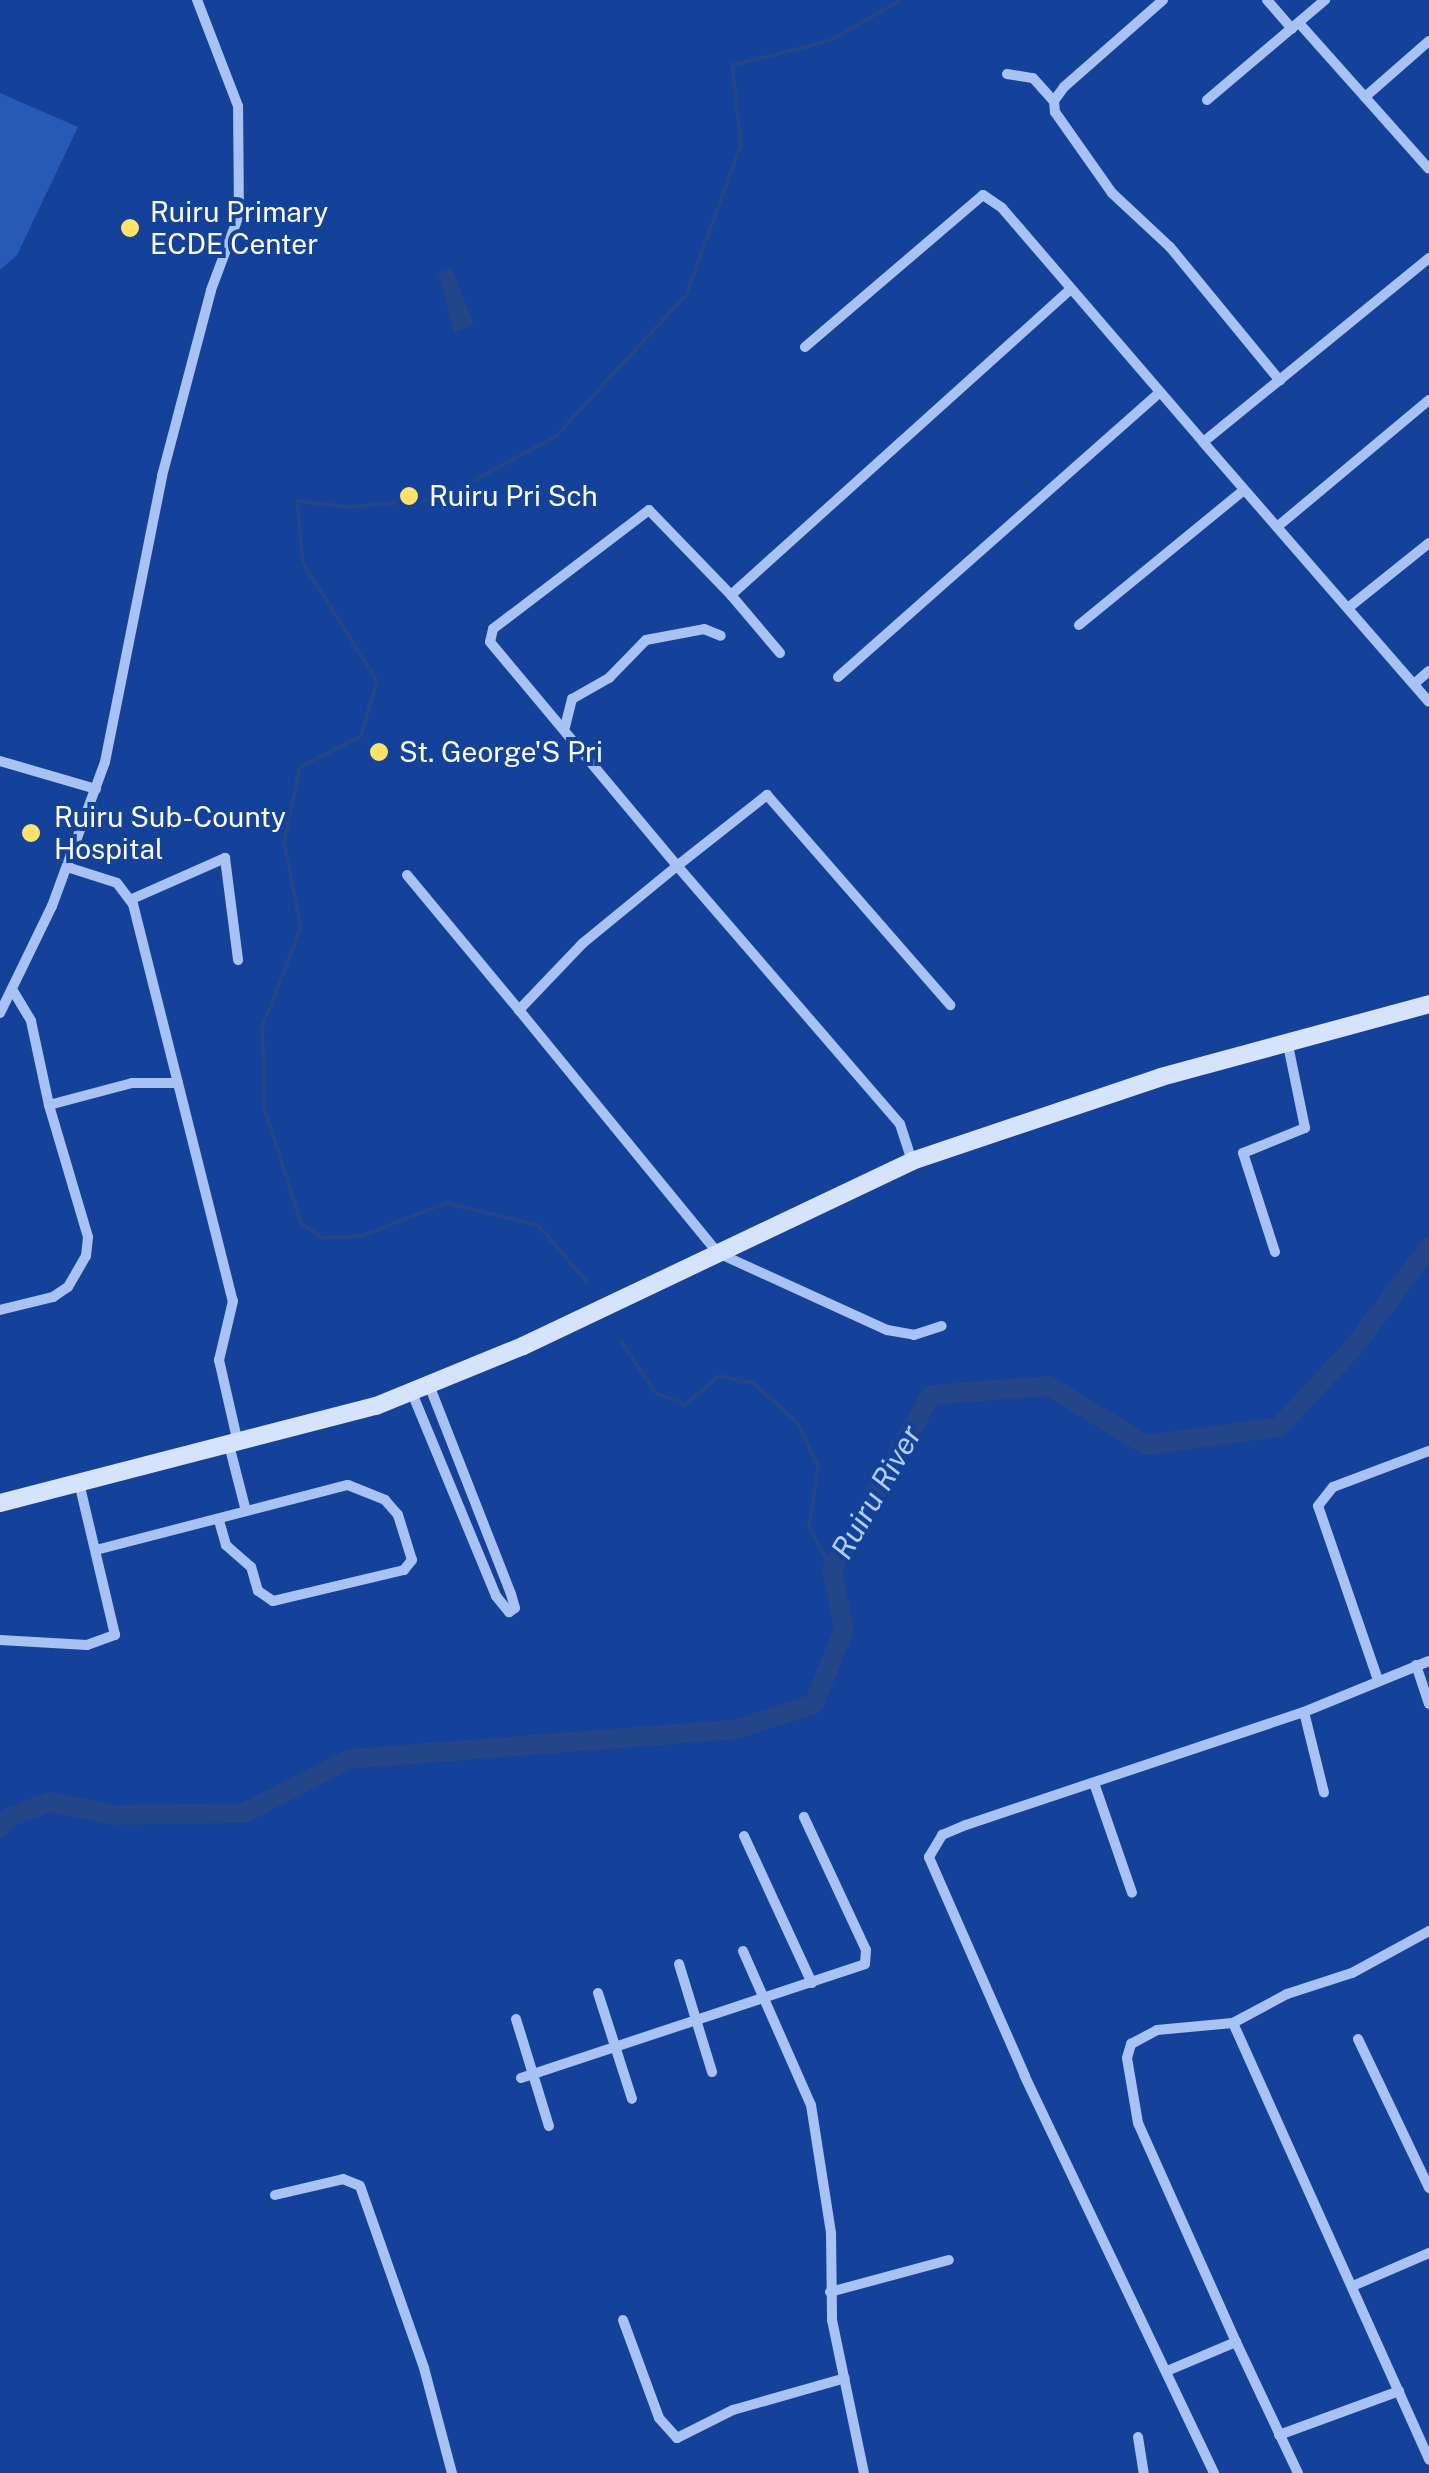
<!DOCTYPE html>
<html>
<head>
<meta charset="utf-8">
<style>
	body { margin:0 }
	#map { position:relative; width:1429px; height:2473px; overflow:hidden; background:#144199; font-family:"Public Sans",sans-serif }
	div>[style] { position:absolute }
	.green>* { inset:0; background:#275ab7 }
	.water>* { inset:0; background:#244587 }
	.stream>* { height:4px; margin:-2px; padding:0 2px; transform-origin:2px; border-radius:2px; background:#244587 }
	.river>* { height:20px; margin:-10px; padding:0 10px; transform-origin:10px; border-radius:10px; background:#244587 }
	.minor>* { height:10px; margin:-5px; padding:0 5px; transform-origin:5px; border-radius:5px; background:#a7c2f3 }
	.secondary>* { height:18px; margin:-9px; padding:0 9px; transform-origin:9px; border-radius:9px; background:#d6e3fc }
	.dots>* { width:28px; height:28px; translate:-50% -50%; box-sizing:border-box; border:5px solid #144199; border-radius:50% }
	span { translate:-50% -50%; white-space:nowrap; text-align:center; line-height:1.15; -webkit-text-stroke:8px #144199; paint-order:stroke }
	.poi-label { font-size:28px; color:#fff }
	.left { translate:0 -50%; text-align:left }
	.water-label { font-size:30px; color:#b4cdf9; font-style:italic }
</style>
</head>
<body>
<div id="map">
	<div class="green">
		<div style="clip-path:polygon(0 93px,78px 127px,17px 255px,0 270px)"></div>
	</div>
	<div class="water">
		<div style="clip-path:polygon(452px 268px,474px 325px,454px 333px,438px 273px)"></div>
	</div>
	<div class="stream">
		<div style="left:587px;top:1282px;width:75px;rotate:-130.7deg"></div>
		<div style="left:538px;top:1225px;width:95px;rotate:-166.6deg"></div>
		<div style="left:446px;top:1203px;width:90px;rotate:158.6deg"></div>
		<div style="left:362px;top:1236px;width:39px;rotate:177deg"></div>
		<div style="left:323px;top:1238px;width:27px;rotate:-146deg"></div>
		<div style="left:301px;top:1223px;width:119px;rotate:-107.7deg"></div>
		<div style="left:265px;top:1110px;width:82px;rotate:-92.1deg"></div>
		<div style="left:262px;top:1028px;width:108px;rotate:-68.9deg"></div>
		<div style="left:301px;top:927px;width:87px;rotate:-101.3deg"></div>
		<div style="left:284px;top:842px;width:77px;rotate:-78deg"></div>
		<div style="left:300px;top:767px;width:68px;rotate:-26.9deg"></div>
		<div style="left:361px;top:736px;width:57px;rotate:-73.8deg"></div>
		<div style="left:377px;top:681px;width:139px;rotate:-122.1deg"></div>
		<div style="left:303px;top:563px;width:62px;rotate:-95.5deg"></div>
		<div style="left:297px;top:501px;width:53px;rotate:6.5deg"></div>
		<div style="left:350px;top:507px;width:91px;rotate:-5.6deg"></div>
		<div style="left:441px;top:498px;width:129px;rotate:-28.2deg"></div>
		<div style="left:555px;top:437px;width:193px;rotate:-47.3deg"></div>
		<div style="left:686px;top:295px;width:160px;rotate:-69.9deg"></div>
		<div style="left:741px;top:145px;width:81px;rotate:-96.4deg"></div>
		<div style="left:732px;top:65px;width:100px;rotate:-13.9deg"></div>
		<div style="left:829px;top:41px;width:83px;rotate:-29.7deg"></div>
		<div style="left:621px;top:1341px;width:63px;rotate:56.1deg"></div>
		<div style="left:656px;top:1393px;width:31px;rotate:22deg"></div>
		<div style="left:685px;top:1405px;width:45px;rotate:-40.5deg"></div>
		<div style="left:719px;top:1376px;width:35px;rotate:12deg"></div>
		<div style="left:753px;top:1383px;width:59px;rotate:41.6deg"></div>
		<div style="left:797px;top:1422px;width:49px;rotate:64.5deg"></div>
		<div style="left:818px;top:1466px;width:62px;rotate:98.4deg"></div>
		<div style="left:809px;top:1527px;width:49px;rotate:61.9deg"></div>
	</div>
	<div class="river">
		<div style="left:0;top:1828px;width:15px;rotate:-48deg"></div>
		<div style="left:10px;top:1817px;width:43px;rotate:-20.6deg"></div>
		<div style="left:50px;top:1802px;width:66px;rotate:11.3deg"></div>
		<div style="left:115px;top:1815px;width:129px;rotate:-0.9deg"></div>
		<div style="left:244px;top:1813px;width:118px;rotate:-27.2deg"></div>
		<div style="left:349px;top:1759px;width:389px;rotate:-4.4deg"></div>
		<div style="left:737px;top:1729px;width:81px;rotate:-18deg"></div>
		<div style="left:814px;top:1704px;width:81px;rotate:-68.2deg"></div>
		<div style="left:844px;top:1629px;width:60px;rotate:-101.5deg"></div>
		<div style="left:832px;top:1570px;width:201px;rotate:-60.5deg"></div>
		<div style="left:931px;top:1395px;width:118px;rotate:-4.4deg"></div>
		<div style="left:1049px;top:1386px;width:114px;rotate:31.3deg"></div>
		<div style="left:1146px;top:1445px;width:134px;rotate:-7.7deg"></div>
		<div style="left:1279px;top:1427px;width:108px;rotate:-46.9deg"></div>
		<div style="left:1353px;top:1348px;width:126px;rotate:-53deg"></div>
	</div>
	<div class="minor">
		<div style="left:1163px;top:0;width:132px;rotate:138.7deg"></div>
		<div style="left:1064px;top:87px;width:17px;rotate:126deg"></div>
		<div style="left:1054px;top:101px;width:11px;rotate:85deg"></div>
		<div style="left:1055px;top:112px;width:99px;rotate:54.9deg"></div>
		<div style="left:1112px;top:193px;width:79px;rotate:43deg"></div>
		<div style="left:1170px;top:247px;width:173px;rotate:50.6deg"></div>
		<div style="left:1267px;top:0;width:38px;rotate:49deg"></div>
		<div style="left:1299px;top:23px;width:195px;rotate:48.3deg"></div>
		<div style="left:1007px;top:74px;width:26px;rotate:9deg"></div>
		<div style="left:1033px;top:78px;width:31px;rotate:48deg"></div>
		<div style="left:1365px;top:97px;width:85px;rotate:-41.2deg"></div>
		<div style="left:1207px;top:100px;width:155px;rotate:-40.3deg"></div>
		<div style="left:1429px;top:258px;width:291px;rotate:140.8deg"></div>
		<div style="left:1203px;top:442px;width:344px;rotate:49deg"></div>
		<div style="left:805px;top:347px;width:234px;rotate:-40.5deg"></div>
		<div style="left:983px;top:195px;width:23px;rotate:34deg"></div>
		<div style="left:1002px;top:208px;width:308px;rotate:49.3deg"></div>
		<div style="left:1277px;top:527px;width:198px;rotate:-39.9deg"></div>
		<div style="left:731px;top:595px;width:118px;rotate:-134deg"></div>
		<div style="left:649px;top:510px;width:196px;rotate:142.7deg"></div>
		<div style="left:493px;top:629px;width:13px;rotate:103deg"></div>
		<div style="left:490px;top:642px;width:292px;rotate:50.1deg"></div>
		<div style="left:677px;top:866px;width:115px;rotate:-38.3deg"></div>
		<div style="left:767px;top:795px;width:279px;rotate:48.9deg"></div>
		<div style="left:1348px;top:608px;width:104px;rotate:-38.7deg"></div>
		<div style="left:1079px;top:625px;width:213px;rotate:-39.3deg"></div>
		<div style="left:780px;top:653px;width:76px;rotate:-130.2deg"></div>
		<div style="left:731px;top:595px;width:455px;rotate:-42deg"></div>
		<div style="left:838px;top:677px;width:426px;rotate:-41.5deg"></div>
		<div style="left:1414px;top:684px;width:20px;rotate:-41deg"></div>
		<div style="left:565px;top:727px;width:29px;rotate:-76deg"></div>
		<div style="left:572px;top:699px;width:43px;rotate:-29.6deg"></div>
		<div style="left:609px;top:678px;width:53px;rotate:-45.8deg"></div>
		<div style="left:646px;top:640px;width:59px;rotate:-10.7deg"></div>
		<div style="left:704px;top:629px;width:18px;rotate:22deg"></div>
		<div style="left:0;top:761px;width:100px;rotate:16.3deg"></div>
		<div style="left:67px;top:867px;width:52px;rotate:17.7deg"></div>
		<div style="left:117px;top:883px;width:26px;rotate:53deg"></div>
		<div style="left:133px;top:904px;width:409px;rotate:75.9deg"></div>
		<div style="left:233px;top:1301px;width:61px;rotate:103.3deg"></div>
		<div style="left:219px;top:1360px;width:85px;rotate:77.1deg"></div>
		<div style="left:407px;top:875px;width:175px;rotate:50.3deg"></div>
		<div style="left:132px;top:899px;width:102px;rotate:-23.8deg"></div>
		<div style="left:225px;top:858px;width:103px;rotate:82.7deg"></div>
		<div style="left:12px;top:989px;width:37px;rotate:59deg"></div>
		<div style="left:31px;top:1021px;width:86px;rotate:77.9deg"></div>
		<div style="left:49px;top:1105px;width:86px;rotate:-14.8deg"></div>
		<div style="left:132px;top:1083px;width:46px"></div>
		<div style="left:0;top:1013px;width:119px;rotate:-64.1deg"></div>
		<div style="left:52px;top:906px;width:153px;rotate:-69.8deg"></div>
		<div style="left:105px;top:762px;width:292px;rotate:-78.7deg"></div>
		<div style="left:162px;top:476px;width:192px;rotate:-75.2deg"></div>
		<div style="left:211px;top:290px;width:80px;rotate:-69.5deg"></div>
		<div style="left:239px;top:215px;width:109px;rotate:-90.5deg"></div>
		<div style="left:238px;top:106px;width:114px;rotate:-111.1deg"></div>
		<div style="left:912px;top:1161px;width:39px;rotate:-108deg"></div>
		<div style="left:900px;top:1124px;width:341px;rotate:-130.8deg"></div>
		<div style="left:677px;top:866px;width:122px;rotate:140.7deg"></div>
		<div style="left:583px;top:943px;width:93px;rotate:133.7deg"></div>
		<div style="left:519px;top:1010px;width:314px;rotate:50.7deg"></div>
		<div style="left:718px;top:1253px;width:186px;rotate:24.5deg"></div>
		<div style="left:887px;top:1330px;width:27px;rotate:10deg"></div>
		<div style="left:914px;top:1335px;width:29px;rotate:-18deg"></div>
		<div style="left:1275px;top:1252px;width:104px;rotate:-107.9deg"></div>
		<div style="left:1243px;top:1153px;width:67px;rotate:-22deg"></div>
		<div style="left:1305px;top:1128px;width:90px;rotate:-101.6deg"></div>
		<div style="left:0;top:1310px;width:55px;rotate:-13.8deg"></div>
		<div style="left:53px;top:1297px;width:18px;rotate:-34deg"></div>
		<div style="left:68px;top:1287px;width:36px;rotate:-60deg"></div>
		<div style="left:86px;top:1256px;width:19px;rotate:-84deg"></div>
		<div style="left:88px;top:1237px;width:138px;rotate:-106.5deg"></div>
		<div style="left:412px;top:1393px;width:220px;rotate:67.5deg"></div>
		<div style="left:496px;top:1596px;width:21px;rotate:51deg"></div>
		<div style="left:509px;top:1612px;width:7px;rotate:-34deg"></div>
		<div style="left:515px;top:1608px;width:15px;rotate:-106deg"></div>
		<div style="left:511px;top:1594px;width:222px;rotate:-111.4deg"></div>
		<div style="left:229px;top:1445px;width:68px;rotate:75.6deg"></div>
		<div style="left:96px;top:1550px;width:260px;rotate:-14.5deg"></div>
		<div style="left:348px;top:1485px;width:40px;rotate:22deg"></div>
		<div style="left:385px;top:1500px;width:20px;rotate:49deg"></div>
		<div style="left:398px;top:1515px;width:47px;rotate:72.7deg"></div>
		<div style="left:412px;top:1560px;width:13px;rotate:129deg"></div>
		<div style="left:404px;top:1570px;width:135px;rotate:166.7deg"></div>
		<div style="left:273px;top:1601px;width:18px;rotate:-146deg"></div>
		<div style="left:258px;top:1591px;width:25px;rotate:-106deg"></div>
		<div style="left:251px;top:1567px;width:33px;rotate:-139deg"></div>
		<div style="left:226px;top:1545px;width:25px;rotate:-106deg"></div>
		<div style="left:0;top:1640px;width:87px;rotate:3.3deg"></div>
		<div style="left:87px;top:1645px;width:30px;rotate:-20deg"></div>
		<div style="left:115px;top:1635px;width:156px;rotate:-103.3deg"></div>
		<div style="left:1416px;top:1665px;width:41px;rotate:71.6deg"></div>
		<div style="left:1378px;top:1680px;width:184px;rotate:-109deg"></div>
		<div style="left:1318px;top:1506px;width:24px;rotate:-52deg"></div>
		<div style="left:1333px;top:1487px;width:103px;rotate:-20.6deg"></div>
		<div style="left:1304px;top:1712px;width:83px;rotate:76.1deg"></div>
		<div style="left:1094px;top:1783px;width:116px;rotate:70.9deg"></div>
		<div style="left:744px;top:1836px;width:162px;rotate:65.2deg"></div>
		<div style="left:743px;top:1951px;width:168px;rotate:66.2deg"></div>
		<div style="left:811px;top:2105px;width:130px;rotate:81.1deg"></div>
		<div style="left:831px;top:2233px;width:87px;rotate:89.3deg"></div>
		<div style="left:832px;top:2320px;width:156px;rotate:78.2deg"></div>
		<div style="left:679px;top:1964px;width:113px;rotate:73deg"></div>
		<div style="left:598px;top:1993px;width:111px;rotate:72.2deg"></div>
		<div style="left:516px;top:2019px;width:112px;rotate:72.9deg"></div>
		<div style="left:1233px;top:2023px;width:479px;rotate:65.8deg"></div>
		<div style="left:1358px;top:2039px;width:165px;rotate:64.5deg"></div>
		<div style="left:521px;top:2078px;width:362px;rotate:-18.3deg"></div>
		<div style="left:865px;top:1964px;width:14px;rotate:-86deg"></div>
		<div style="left:866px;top:1950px;width:147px;rotate:-115deg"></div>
		<div style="left:275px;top:2195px;width:70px;rotate:-13.2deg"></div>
		<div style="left:343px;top:2179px;width:18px;rotate:22deg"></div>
		<div style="left:360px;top:2186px;width:193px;rotate:70.6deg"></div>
		<div style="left:424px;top:2368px;width:109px;rotate:75.1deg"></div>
		<div style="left:1355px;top:2285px;width:81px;rotate:-23.4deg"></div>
		<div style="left:830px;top:2292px;width:123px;rotate:-15.1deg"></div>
		<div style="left:623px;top:2320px;width:104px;rotate:69.8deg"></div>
		<div style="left:659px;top:2418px;width:27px;rotate:48deg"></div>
		<div style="left:677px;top:2438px;width:63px;rotate:-26.6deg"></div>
		<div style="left:733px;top:2410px;width:116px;rotate:-15.9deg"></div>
		<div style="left:1236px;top:2342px;width:145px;rotate:64.7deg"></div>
		<div style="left:1167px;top:2371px;width:75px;rotate:-22.8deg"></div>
		<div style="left:1236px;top:2342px;width:240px;rotate:-114.1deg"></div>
		<div style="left:1138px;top:2123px;width:66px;rotate:-99.6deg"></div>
		<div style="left:1127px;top:2058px;width:15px;rotate:-74deg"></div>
		<div style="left:1131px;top:2044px;width:30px;rotate:-28deg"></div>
		<div style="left:1157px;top:2030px;width:76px;rotate:-5.3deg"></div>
		<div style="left:1233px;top:2023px;width:61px;rotate:-28.2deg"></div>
		<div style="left:1287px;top:1994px;width:68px;rotate:-17.9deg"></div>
		<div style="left:1352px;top:1973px;width:88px;rotate:-28.6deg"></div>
		<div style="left:1279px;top:2435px;width:128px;rotate:-20.1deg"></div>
		<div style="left:1138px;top:2437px;width:36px;rotate:81deg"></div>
		<div style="left:1214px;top:2473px;width:440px;rotate:-115.5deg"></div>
		<div style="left:1025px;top:2076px;width:239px;rotate:-113.7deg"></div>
		<div style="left:929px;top:1857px;width:26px;rotate:-59deg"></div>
		<div style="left:942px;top:1835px;width:26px;rotate:-23deg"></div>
		<div style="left:966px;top:1825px;width:356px;rotate:-18.5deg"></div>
		<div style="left:1304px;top:1712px;width:135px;rotate:-22.2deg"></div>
	</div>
	<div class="secondary">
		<div style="left:0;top:1503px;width:388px;rotate:-14.5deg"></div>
		<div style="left:376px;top:1406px;width:159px;rotate:-22.2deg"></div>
		<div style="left:523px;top:1346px;width:431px;rotate:-25.4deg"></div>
		<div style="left:912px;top:1161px;width:263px;rotate:-18.6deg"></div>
		<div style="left:1161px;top:1077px;width:278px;rotate:-15.2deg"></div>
	</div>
	<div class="dots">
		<div style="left:130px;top:228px;background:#ffe369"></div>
		<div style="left:409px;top:496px;background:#ffe369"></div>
		<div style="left:379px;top:752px;background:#ffe369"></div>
		<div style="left:31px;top:833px;background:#ffe369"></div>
	</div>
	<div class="poi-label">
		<span class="left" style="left:150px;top:228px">Ruiru Primary<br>ECDE Center</span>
		<span class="left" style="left:429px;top:496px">Ruiru Pri Sch</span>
		<span class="left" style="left:399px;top:752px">St. George'S Pri</span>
		<span class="left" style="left:54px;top:833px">Ruiru Sub-County<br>Hospital</span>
	</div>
	<div class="water-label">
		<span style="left:876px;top:1492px;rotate:-60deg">Ruiru River</span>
	</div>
</div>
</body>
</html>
